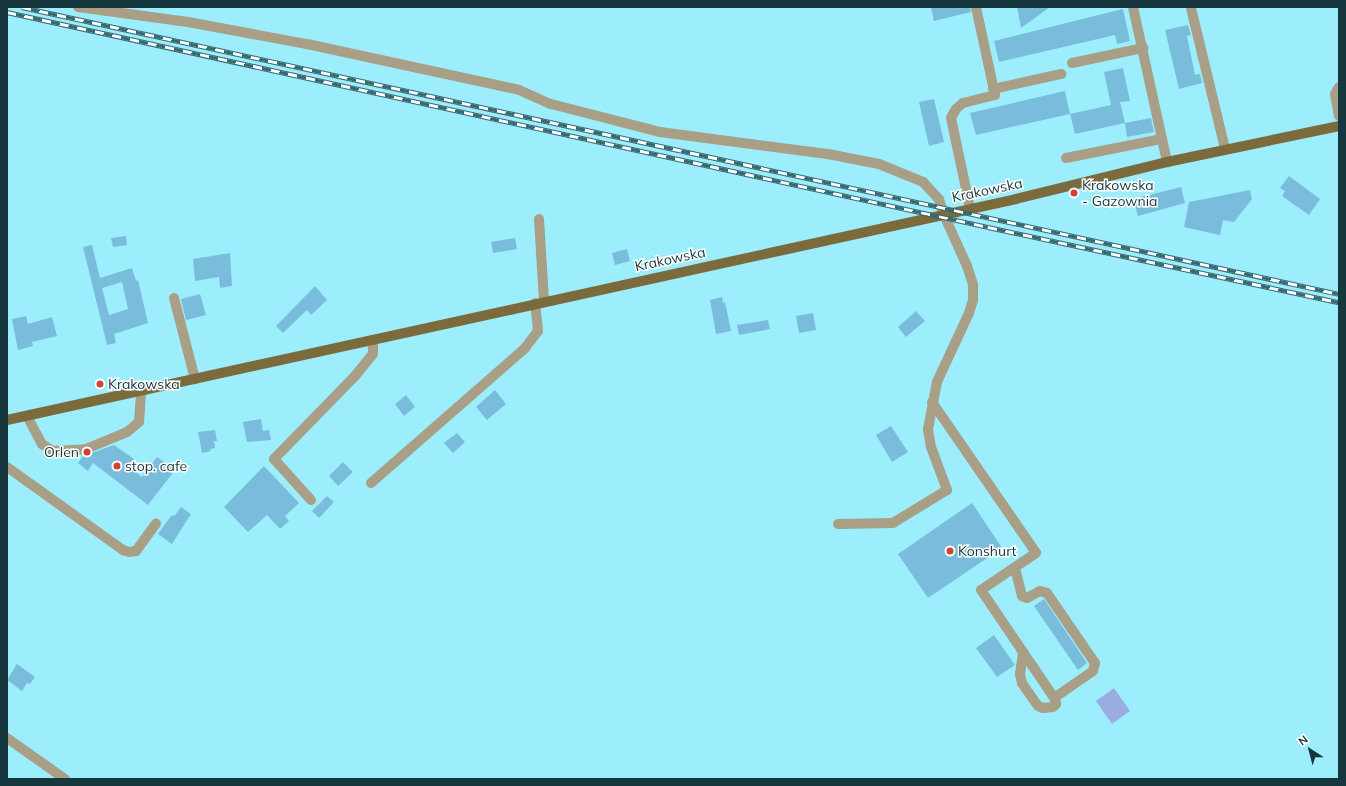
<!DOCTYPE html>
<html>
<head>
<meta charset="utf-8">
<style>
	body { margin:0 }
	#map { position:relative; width:1346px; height:786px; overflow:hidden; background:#9deefd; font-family:Mulish,sans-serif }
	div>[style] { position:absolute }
	.water>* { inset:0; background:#9bace2 }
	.building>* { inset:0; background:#7abcdc }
	.minor>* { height:10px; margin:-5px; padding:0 5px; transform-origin:5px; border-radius:5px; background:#a89f86 }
	.major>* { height:10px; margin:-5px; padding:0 5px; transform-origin:5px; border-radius:5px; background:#7b6a3b }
	.rail>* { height:4.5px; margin-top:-2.25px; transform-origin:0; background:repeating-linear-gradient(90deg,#fff 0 9px,#3a6871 0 18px); box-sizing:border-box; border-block:1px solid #3a6871 }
	.dots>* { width:11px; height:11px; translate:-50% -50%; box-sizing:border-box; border:2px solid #fff; border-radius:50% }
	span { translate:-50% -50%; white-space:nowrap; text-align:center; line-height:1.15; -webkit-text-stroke:3px #fff; paint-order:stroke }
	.poi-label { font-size:14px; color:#15373d }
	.left { translate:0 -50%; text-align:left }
	.right { translate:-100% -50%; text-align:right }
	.street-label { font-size:14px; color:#15373d }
	.frame { position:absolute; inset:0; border:8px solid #15373d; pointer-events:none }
	.north { position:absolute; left:1290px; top:730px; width:40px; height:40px; -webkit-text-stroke:3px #fff; paint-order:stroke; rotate:324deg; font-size:11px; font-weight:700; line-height:16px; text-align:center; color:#15373d }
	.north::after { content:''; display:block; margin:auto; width:14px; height:18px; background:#15373d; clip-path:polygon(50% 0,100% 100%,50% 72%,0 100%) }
</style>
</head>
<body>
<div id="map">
	<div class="water">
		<div style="clip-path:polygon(1114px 688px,1130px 711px,1112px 724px,1096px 701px)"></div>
	</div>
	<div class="building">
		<div style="clip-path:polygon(931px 7px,970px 7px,971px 12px,934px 21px)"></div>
		<div style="clip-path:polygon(1017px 7px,1050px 7px,1021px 28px)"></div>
		<div style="clip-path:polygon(1123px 9px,1130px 41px,1117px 44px,1115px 35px,999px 62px,994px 41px)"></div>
		<div style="clip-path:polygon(1188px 25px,1191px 35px,1187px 36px,1195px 75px,1200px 74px,1202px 83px,1179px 89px,1165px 30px)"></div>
		<div style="clip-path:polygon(1123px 68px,1130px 101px,1120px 102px,1125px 123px,1075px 134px,1070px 114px,1111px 105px,1104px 72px)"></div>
		<div style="clip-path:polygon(1065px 91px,1070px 114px,976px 135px,970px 113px)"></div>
		<div style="clip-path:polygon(934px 99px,944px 142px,929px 146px,919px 102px)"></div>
		<div style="clip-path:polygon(1151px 118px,1154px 132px,1127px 137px,1125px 123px)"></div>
		<div style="clip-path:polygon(1289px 176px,1320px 199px,1309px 215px,1282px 196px,1285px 191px,1280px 188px)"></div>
		<div style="clip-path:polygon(1181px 187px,1185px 203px,1138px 216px,1133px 199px)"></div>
		<div style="clip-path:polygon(1250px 190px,1252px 199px,1234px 222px,1223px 220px,1220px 235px,1184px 227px,1189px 202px)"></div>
		<div style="clip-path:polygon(126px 236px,127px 245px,113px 247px,111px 238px)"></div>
		<div style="clip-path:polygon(515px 238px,517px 249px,493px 253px,491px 242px)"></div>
		<div style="clip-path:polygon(evenodd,92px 245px,100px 278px,132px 268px,136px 281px,138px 280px,148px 323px,114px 334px,116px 343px,107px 345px,83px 247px,92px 245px,122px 282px,128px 309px,109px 315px,102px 288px,122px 282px)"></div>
		<div style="clip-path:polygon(627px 249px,630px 261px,615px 265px,612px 253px)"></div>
		<div style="clip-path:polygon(230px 253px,232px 286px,220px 288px,219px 277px,195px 281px,193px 259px)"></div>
		<div style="clip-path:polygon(315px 286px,327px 300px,311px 315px,307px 310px,283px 333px,276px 326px)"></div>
		<div style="clip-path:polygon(200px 294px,206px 315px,186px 320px,181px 299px)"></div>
		<div style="clip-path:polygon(722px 297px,723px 303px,725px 302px,731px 331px,716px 334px,710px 300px)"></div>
		<div style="clip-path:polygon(916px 311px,925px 321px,906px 337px,898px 327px)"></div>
		<div style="clip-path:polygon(813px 313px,816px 330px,799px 333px,796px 316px)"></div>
		<div style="clip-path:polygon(26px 316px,28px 324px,52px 317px,57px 336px,32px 342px,33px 346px,18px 350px,12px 319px)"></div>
		<div style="clip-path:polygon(768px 320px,770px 329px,739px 335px,737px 325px)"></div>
		<div style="clip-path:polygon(495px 390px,506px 404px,487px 420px,476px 407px)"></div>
		<div style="clip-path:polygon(406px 395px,415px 407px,404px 416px,395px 404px)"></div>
		<div style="clip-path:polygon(261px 419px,263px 431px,269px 430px,271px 440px,247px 442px,243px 422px)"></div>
		<div style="clip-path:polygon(891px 426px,908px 452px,892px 462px,876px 435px)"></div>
		<div style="clip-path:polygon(215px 430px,217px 441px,214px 441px,215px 448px,210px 449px,211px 451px,202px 453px,198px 432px)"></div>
		<div style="clip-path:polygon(457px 433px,465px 442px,453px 453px,444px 443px)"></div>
		<div style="clip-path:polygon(114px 445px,134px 459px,128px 466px,142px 477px,157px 457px,175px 470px,148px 505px,93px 463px,88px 471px,78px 463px,83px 456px)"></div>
		<div style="clip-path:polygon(343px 462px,353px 472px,338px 486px,329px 476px)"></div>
		<div style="clip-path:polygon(264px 466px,299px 503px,285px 516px,289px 521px,280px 529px,267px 515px,248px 532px,224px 507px)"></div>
		<div style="clip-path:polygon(327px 496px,334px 502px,319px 518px,312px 511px)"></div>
		<div style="clip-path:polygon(972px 503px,1002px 548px,928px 598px,898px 554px)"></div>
		<div style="clip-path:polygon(181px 507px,191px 514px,172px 544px,158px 534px,171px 516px,175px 515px)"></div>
		<div style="clip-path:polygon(1044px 599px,1087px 663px,1078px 670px,1034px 606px)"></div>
		<div style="clip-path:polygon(994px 635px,1015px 665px,997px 677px,976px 648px)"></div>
		<div style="clip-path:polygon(17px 664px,35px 677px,30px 684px,27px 683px,22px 691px,7px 680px)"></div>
	</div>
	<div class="minor">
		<div style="left:78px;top:7px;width:111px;rotate:7.8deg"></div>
		<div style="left:188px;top:22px;width:121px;rotate:10.5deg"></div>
		<div style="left:307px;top:44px;width:217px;rotate:12.2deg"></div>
		<div style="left:519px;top:90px;width:35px;rotate:24deg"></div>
		<div style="left:551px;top:104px;width:113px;rotate:14.4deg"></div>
		<div style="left:660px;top:132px;width:169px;rotate:7.5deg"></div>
		<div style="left:828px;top:154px;width:52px;rotate:11.1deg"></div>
		<div style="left:879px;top:164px;width:48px;rotate:22.2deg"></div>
		<div style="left:923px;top:182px;width:23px;rotate:47deg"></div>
		<div style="left:939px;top:199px;width:15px;rotate:74deg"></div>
		<div style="left:943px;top:213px;width:58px;rotate:65.6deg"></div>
		<div style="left:967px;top:266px;width:20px;rotate:72deg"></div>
		<div style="left:973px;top:285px;width:15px;rotate:90deg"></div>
		<div style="left:973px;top:300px;width:14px;rotate:107deg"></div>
		<div style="left:969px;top:313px;width:76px;rotate:114.9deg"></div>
		<div style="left:937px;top:382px;width:48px;rotate:100.8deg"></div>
		<div style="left:928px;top:429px;width:18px;rotate:81deg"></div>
		<div style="left:931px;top:447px;width:46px;rotate:69.6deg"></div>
		<div style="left:947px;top:490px;width:63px;rotate:148.6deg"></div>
		<div style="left:893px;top:523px;width:55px;rotate:179deg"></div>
		<div style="left:1133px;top:7px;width:159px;rotate:77.6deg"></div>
		<div style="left:1191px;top:8px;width:145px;rotate:76.4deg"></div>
		<div style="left:1072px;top:63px;width:73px;rotate:-11.9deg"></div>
		<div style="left:1339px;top:87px;width:8px;rotate:120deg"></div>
		<div style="left:1335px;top:94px;width:22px;rotate:80deg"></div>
		<div style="left:993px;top:89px;width:70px;rotate:-12.4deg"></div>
		<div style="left:1066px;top:158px;width:98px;rotate:-11.2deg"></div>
		<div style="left:970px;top:208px;width:92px;rotate:-101.9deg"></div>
		<div style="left:951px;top:118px;width:10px;rotate:-61deg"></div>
		<div style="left:956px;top:109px;width:9px;rotate:-41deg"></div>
		<div style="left:963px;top:103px;width:33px;rotate:-14deg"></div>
		<div style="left:995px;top:95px;width:90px;rotate:-102.2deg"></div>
		<div style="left:539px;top:219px;width:82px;rotate:86.5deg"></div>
		<div style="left:174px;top:298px;width:84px;rotate:75.5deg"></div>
		<div style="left:932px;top:402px;width:183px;rotate:55.4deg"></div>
		<div style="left:1036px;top:553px;width:66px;rotate:146.1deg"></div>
		<div style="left:981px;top:590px;width:75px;rotate:55.9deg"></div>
		<div style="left:1023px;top:652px;width:57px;rotate:55.8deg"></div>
		<div style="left:1055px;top:699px;width:5px;rotate:79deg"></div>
		<div style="left:1056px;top:704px;width:4px;rotate:135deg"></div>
		<div style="left:1053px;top:707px;width:10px;rotate:174deg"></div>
		<div style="left:1043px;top:708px;width:5px;rotate:-158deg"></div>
		<div style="left:1038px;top:706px;width:28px;rotate:-125deg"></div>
		<div style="left:1022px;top:683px;width:9px;rotate:-103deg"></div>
		<div style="left:1020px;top:674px;width:22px;rotate:-82deg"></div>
		<div style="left:27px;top:416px;width:32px;rotate:62deg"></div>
		<div style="left:42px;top:444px;width:13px;rotate:32deg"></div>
		<div style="left:53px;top:451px;width:33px;rotate:-3deg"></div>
		<div style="left:86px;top:449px;width:44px;rotate:-22.5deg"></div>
		<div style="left:127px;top:432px;width:16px;rotate:-40deg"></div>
		<div style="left:139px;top:422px;width:32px;rotate:-86deg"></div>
		<div style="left:7px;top:467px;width:143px;rotate:35.6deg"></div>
		<div style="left:123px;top:550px;width:6px;rotate:18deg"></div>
		<div style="left:129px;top:552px;width:7px;rotate:-8deg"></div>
		<div style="left:136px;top:551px;width:34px;rotate:-54deg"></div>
		<div style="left:371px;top:483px;width:205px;rotate:-41.2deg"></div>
		<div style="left:525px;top:348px;width:21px;rotate:-53deg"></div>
		<div style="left:538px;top:331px;width:28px;rotate:-96deg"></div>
		<div style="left:311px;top:500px;width:55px;rotate:-132.1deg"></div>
		<div style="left:274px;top:459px;width:116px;rotate:-45.7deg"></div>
		<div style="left:355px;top:376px;width:28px;rotate:-51deg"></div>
		<div style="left:373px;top:354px;width:14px;rotate:-90deg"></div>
		<div style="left:1015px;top:568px;width:29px;rotate:76deg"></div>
		<div style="left:1022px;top:596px;width:5px;rotate:22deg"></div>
		<div style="left:1027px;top:598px;width:15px;rotate:-28deg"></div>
		<div style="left:1040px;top:591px;width:7px;rotate:16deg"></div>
		<div style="left:1047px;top:593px;width:85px;rotate:55.6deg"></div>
		<div style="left:1095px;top:663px;width:8px;rotate:104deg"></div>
		<div style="left:1093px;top:671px;width:47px;rotate:145.3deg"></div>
		<div style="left:7px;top:738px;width:71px;rotate:35.3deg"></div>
	</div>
	<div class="major">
		<div style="left:7px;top:420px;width:1033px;rotate:-12.35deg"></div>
		<div style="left:1016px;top:199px;width:155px;rotate:-13.8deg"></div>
		<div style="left:1167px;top:162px;width:176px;rotate:-11.8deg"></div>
	</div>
	<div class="rail">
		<div style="left:22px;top:7px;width:1348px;rotate:12.29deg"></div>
		<div style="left:7px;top:12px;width:1004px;rotate:12.36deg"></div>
		<div style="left:988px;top:227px;width:359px;rotate:12.1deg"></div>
	</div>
	<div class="dots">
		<div style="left:1074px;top:193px;background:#cf4330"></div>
		<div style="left:100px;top:384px;background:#cf4330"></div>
		<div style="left:87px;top:452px;background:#cf4330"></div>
		<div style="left:117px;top:466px;background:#cf4330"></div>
		<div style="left:950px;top:551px;background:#cf4330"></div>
	</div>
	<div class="poi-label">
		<span class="left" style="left:1082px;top:193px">Krakowska<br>- Gazownia</span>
		<span class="left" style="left:108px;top:384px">Krakowska</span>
		<span class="right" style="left:79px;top:452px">Orlen</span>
		<span class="left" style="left:125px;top:466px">stop. cafe</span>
		<span class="left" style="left:958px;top:551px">Konshurt</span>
	</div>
	<div class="street-label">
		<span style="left:987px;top:190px;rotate:-12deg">Krakowska</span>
		<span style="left:670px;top:259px;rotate:-12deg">Krakowska</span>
	</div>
	<div class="frame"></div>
	<div class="north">N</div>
</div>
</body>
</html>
